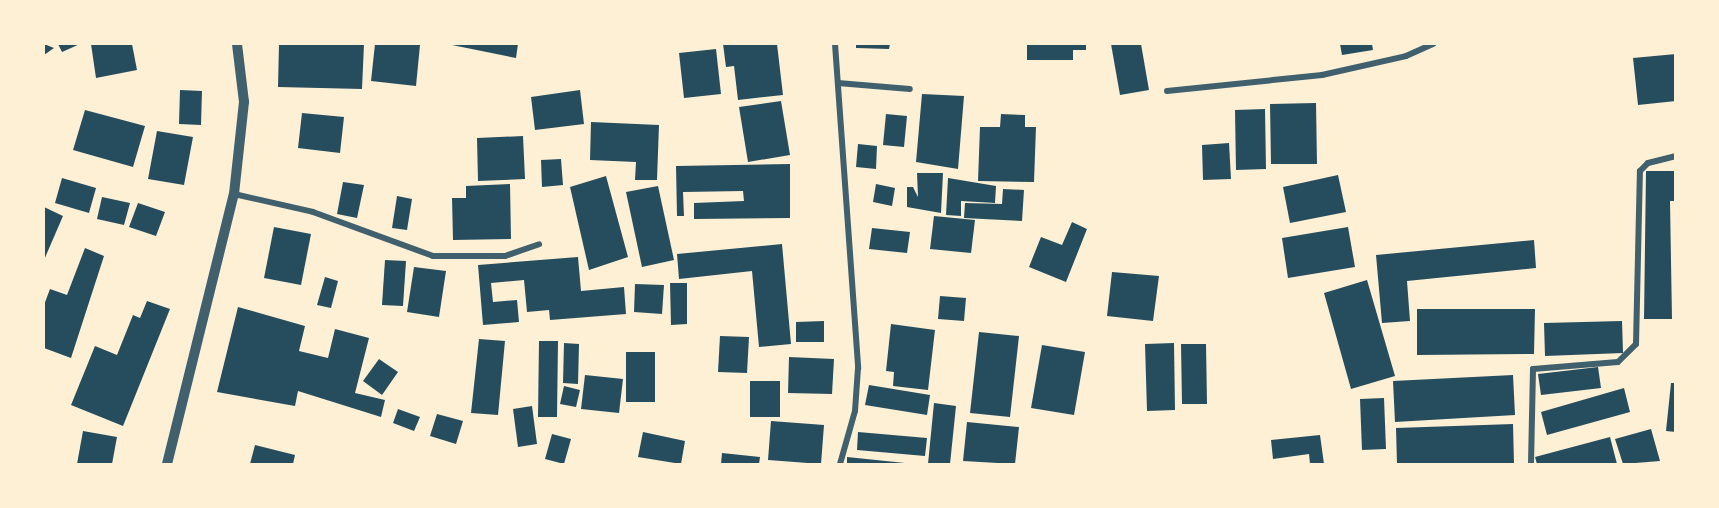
<!DOCTYPE html>
<html>
<head>
<meta charset="utf-8">
<style>
	body { margin:0 }
	#map { position:relative; width:1719px; height:508px; overflow:hidden; background:#fdf0d5; font-family:Inter,sans-serif }
	div>[style] { position:absolute }
	.building>* { inset:0; background:#264d5e }
	.minor>* { height:6px; margin:-3px; padding:0 3px; transform-origin:3px; border-radius:3px; background:#3f606c }
	.tertiary>* { height:10px; margin:-5px; padding:0 5px; transform-origin:5px; border-radius:5px; background:#3f606c }
	span { translate:-50% -50%; white-space:nowrap; text-align:center; line-height:1.15; -webkit-text-stroke:5px #fdf0d5; paint-order:stroke }
	.frame { position:absolute; inset:0; border:45px solid #fdf0d5; pointer-events:none }
</style>
</head>
<body>
<div id="map">
	<div class="building">
		<div style="clip-path:polygon(44px 44px,54px 48px,44px 55px)"></div>
		<div style="clip-path:polygon(58px 44px,80px 44px,62px 52px)"></div>
		<div style="clip-path:polygon(91px 44px,132px 44px,137px 70px,96px 78px)"></div>
		<div style="clip-path:polygon(279px 44px,364px 44px,362px 89px,278px 87px)"></div>
		<div style="clip-path:polygon(375px 44px,420px 45px,416px 86px,371px 81px)"></div>
		<div style="clip-path:polygon(447px 44px,518px 44px,516px 58px)"></div>
		<div style="clip-path:polygon(723px 44px,777px 44px,783px 95px,738px 100px,734px 66px,726px 67px)"></div>
		<div style="clip-path:polygon(856px 44px,890px 44px,889px 49px,856px 48px)"></div>
		<div style="clip-path:polygon(1027px 44px,1086px 44px,1086px 50px,1073px 50px,1073px 60px,1027px 60px)"></div>
		<div style="clip-path:polygon(1111px 44px,1141px 44px,1149px 90px,1120px 95px)"></div>
		<div style="clip-path:polygon(1340px 44px,1372px 44px,1373px 50px,1342px 55px)"></div>
		<div style="clip-path:polygon(716px 49px,721px 94px,684px 98px,679px 53px)"></div>
		<div style="clip-path:polygon(1676px 54px,1676px 101px,1638px 105px,1633px 58px)"></div>
		<div style="clip-path:polygon(180px 90px,202px 91px,201px 125px,179px 124px)"></div>
		<div style="clip-path:polygon(580px 90px,584px 124px,535px 130px,531px 97px)"></div>
		<div style="clip-path:polygon(922px 94px,964px 96px,958px 169px,916px 162px)"></div>
		<div style="clip-path:polygon(781px 101px,790px 155px,748px 162px,739px 107px)"></div>
		<div style="clip-path:polygon(1316px 103px,1317px 164px,1271px 164px,1270px 104px)"></div>
		<div style="clip-path:polygon(1265px 109px,1266px 169px,1236px 170px,1235px 110px)"></div>
		<div style="clip-path:polygon(85px 110px,145px 126px,133px 167px,73px 150px)"></div>
		<div style="clip-path:polygon(302px 113px,344px 117px,340px 153px,298px 148px)"></div>
		<div style="clip-path:polygon(886px 114px,907px 116px,904px 147px,883px 145px)"></div>
		<div style="clip-path:polygon(1001px 114px,1025px 115px,1025px 127px,1036px 127px,1034px 182px,978px 181px,980px 127px,1000px 127px)"></div>
		<div style="clip-path:polygon(591px 122px,659px 125px,657px 180px,635px 180px,636px 162px,590px 160px)"></div>
		<div style="clip-path:polygon(157px 131px,193px 137px,184px 185px,148px 179px)"></div>
		<div style="clip-path:polygon(523px 136px,525px 179px,478px 181px,477px 138px)"></div>
		<div style="clip-path:polygon(1229px 143px,1231px 179px,1203px 180px,1202px 145px)"></div>
		<div style="clip-path:polygon(858px 144px,877px 146px,876px 169px,856px 167px)"></div>
		<div style="clip-path:polygon(561px 159px,563px 185px,542px 187px,541px 160px)"></div>
		<div style="clip-path:polygon(790px 164px,790px 218px,694px 219px,694px 203px,744px 201px,743px 191px,683px 192px,684px 216px,677px 216px,676px 166px)"></div>
		<div style="clip-path:polygon(1646px 171px,1676px 171px,1676px 201px,1670px 201px,1672px 319px,1644px 319px)"></div>
		<div style="clip-path:polygon(917px 173px,943px 173px,941px 213px,907px 207px,907px 187px,913px 187px,918px 197px)"></div>
		<div style="clip-path:polygon(1338px 175px,1346px 212px,1290px 223px,1283px 187px)"></div>
		<div style="clip-path:polygon(606px 176px,628px 257px,589px 270px,570px 187px)"></div>
		<div style="clip-path:polygon(62px 178px,96px 188px,89px 213px,55px 203px)"></div>
		<div style="clip-path:polygon(948px 178px,996px 186px,995px 203px,961px 201px,961px 216px,946px 215px)"></div>
		<div style="clip-path:polygon(343px 182px,364px 185px,357px 218px,337px 214px)"></div>
		<div style="clip-path:polygon(510px 184px,511px 239px,453px 240px,452px 198px,466px 198px,466px 186px)"></div>
		<div style="clip-path:polygon(876px 184px,895px 188px,892px 206px,873px 202px)"></div>
		<div style="clip-path:polygon(658px 186px,674px 260px,642px 267px,626px 192px)"></div>
		<div style="clip-path:polygon(1003px 189px,1024px 190px,1022px 221px,964px 218px,965px 203px,1002px 204px)"></div>
		<div style="clip-path:polygon(397px 196px,412px 199px,407px 230px,392px 228px)"></div>
		<div style="clip-path:polygon(102px 197px,130px 203px,124px 225px,97px 219px)"></div>
		<div style="clip-path:polygon(138px 203px,165px 212px,156px 236px,129px 227px)"></div>
		<div style="clip-path:polygon(44px 207px,63px 216px,44px 260px)"></div>
		<div style="clip-path:polygon(934px 216px,975px 220px,971px 253px,930px 249px)"></div>
		<div style="clip-path:polygon(1072px 222px,1087px 229px,1066px 282px,1029px 267px,1041px 237px,1062px 245px)"></div>
		<div style="clip-path:polygon(274px 227px,311px 234px,301px 285px,264px 278px)"></div>
		<div style="clip-path:polygon(1348px 227px,1355px 267px,1288px 278px,1282px 238px)"></div>
		<div style="clip-path:polygon(872px 228px,910px 232px,907px 253px,869px 249px)"></div>
		<div style="clip-path:polygon(1534px 240px,1536px 268px,1407px 281px,1410px 321px,1382px 323px,1376px 255px)"></div>
		<div style="clip-path:polygon(782px 244px,791px 344px,759px 347px,752px 271px,679px 279px,677px 254px)"></div>
		<div style="clip-path:polygon(85px 248px,104px 256px,71px 358px,44px 348px,44px 305px,50px 289px,67px 295px)"></div>
		<div style="clip-path:polygon(578px 257px,581px 291px,624px 287px,626px 314px,550px 320px,549px 310px,527px 312px,524px 280px,491px 283px,493px 302px,517px 300px,519px 322px,483px 325px,478px 265px)"></div>
		<div style="clip-path:polygon(385px 260px,406px 261px,403px 306px,382px 305px)"></div>
		<div style="clip-path:polygon(414px 267px,446px 271px,439px 317px,407px 312px)"></div>
		<div style="clip-path:polygon(1112px 272px,1159px 276px,1153px 321px,1107px 316px)"></div>
		<div style="clip-path:polygon(325px 277px,338px 281px,331px 308px,317px 305px)"></div>
		<div style="clip-path:polygon(1367px 280px,1395px 376px,1351px 389px,1324px 293px)"></div>
		<div style="clip-path:polygon(670px 283px,687px 283px,687px 324px,671px 325px)"></div>
		<div style="clip-path:polygon(635px 284px,664px 285px,662px 314px,634px 312px)"></div>
		<div style="clip-path:polygon(940px 296px,966px 298px,964px 321px,938px 319px)"></div>
		<div style="clip-path:polygon(147px 301px,170px 309px,123px 426px,71px 405px,95px 346px,117px 355px,133px 315px,140px 318px)"></div>
		<div style="clip-path:polygon(238px 307px,305px 326px,299px 351px,328px 358px,335px 329px,369px 338px,355px 393px,385px 400px,381px 417px,298px 391px,295px 406px,217px 392px)"></div>
		<div style="clip-path:polygon(1417px 309px,1535px 309px,1534px 354px,1417px 355px)"></div>
		<div style="clip-path:polygon(824px 321px,824px 342px,796px 342px,796px 322px)"></div>
		<div style="clip-path:polygon(1622px 321px,1623px 353px,1545px 356px,1544px 323px)"></div>
		<div style="clip-path:polygon(891px 324px,935px 330px,928px 390px,893px 386px,894px 372px,886px 371px)"></div>
		<div style="clip-path:polygon(979px 332px,1019px 336px,1010px 417px,970px 413px)"></div>
		<div style="clip-path:polygon(720px 336px,749px 337px,747px 373px,718px 372px)"></div>
		<div style="clip-path:polygon(479px 339px,505px 341px,498px 415px,471px 413px)"></div>
		<div style="clip-path:polygon(539px 341px,558px 341px,557px 417px,538px 417px)"></div>
		<div style="clip-path:polygon(564px 343px,579px 344px,578px 384px,563px 383px)"></div>
		<div style="clip-path:polygon(1174px 343px,1175px 410px,1147px 411px,1145px 344px)"></div>
		<div style="clip-path:polygon(1181px 344px,1206px 344px,1207px 404px,1182px 404px)"></div>
		<div style="clip-path:polygon(1042px 345px,1085px 352px,1074px 415px,1031px 408px)"></div>
		<div style="clip-path:polygon(626px 352px,655px 352px,655px 402px,626px 402px)"></div>
		<div style="clip-path:polygon(789px 357px,834px 359px,832px 394px,788px 393px)"></div>
		<div style="clip-path:polygon(379px 359px,398px 372px,382px 395px,363px 381px)"></div>
		<div style="clip-path:polygon(1598px 367px,1601px 388px,1541px 395px,1538px 374px)"></div>
		<div style="clip-path:polygon(585px 375px,623px 379px,619px 413px,581px 409px)"></div>
		<div style="clip-path:polygon(1513px 375px,1515px 415px,1395px 422px,1393px 381px)"></div>
		<div style="clip-path:polygon(750px 381px,780px 381px,780px 417px,750px 417px)"></div>
		<div style="clip-path:polygon(1671px 383px,1676px 383px,1676px 432px,1666px 431px)"></div>
		<div style="clip-path:polygon(869px 385px,930px 395px,927px 415px,865px 405px)"></div>
		<div style="clip-path:polygon(564px 386px,580px 390px,576px 407px,560px 404px)"></div>
		<div style="clip-path:polygon(1624px 388px,1630px 412px,1547px 435px,1541px 412px)"></div>
		<div style="clip-path:polygon(1384px 398px,1386px 449px,1362px 450px,1360px 399px)"></div>
		<div style="clip-path:polygon(934px 403px,956px 406px,950px 464px,928px 464px)"></div>
		<div style="clip-path:polygon(532px 406px,537px 444px,518px 447px,513px 409px)"></div>
		<div style="clip-path:polygon(398px 409px,420px 417px,414px 431px,393px 423px)"></div>
		<div style="clip-path:polygon(437px 414px,463px 421px,456px 444px,430px 436px)"></div>
		<div style="clip-path:polygon(771px 421px,824px 425px,821px 464px,768px 460px)"></div>
		<div style="clip-path:polygon(967px 422px,1019px 427px,1015px 464px,963px 461px)"></div>
		<div style="clip-path:polygon(1513px 424px,1514px 464px,1397px 464px,1396px 428px)"></div>
		<div style="clip-path:polygon(1651px 429px,1660px 461px,1623px 464px,1615px 439px)"></div>
		<div style="clip-path:polygon(83px 431px,117px 437px,112px 464px,77px 464px)"></div>
		<div style="clip-path:polygon(643px 432px,685px 441px,681px 464px,638px 457px)"></div>
		<div style="clip-path:polygon(858px 432px,927px 438px,925px 456px,857px 450px)"></div>
		<div style="clip-path:polygon(552px 434px,571px 439px,564px 464px,545px 459px)"></div>
		<div style="clip-path:polygon(1320px 435px,1324px 464px,1310px 464px,1309px 454px,1273px 459px,1271px 440px)"></div>
		<div style="clip-path:polygon(1610px 437px,1617px 464px,1537px 464px,1535px 457px)"></div>
		<div style="clip-path:polygon(255px 445px,295px 455px,293px 464px,250px 464px)"></div>
		<div style="clip-path:polygon(722px 453px,760px 457px,759px 464px,721px 464px)"></div>
		<div style="clip-path:polygon(847px 457px,905px 463px,905px 464px,847px 464px)"></div>
	</div>
	<div class="minor">
		<div style="left:835px;top:44px;width:325px;rotate:85.9deg"></div>
		<div style="left:858px;top:368px;width:43px;rotate:94deg"></div>
		<div style="left:855px;top:411px;width:55px;rotate:105.8deg"></div>
		<div style="left:838px;top:83px;width:72px;rotate:4.8deg"></div>
		<div style="left:1167px;top:91px;width:156px;rotate:-5.9deg"></div>
		<div style="left:1322px;top:75px;width:86px;rotate:-12.7deg"></div>
		<div style="left:1406px;top:56px;width:30px;rotate:-24deg"></div>
		<div style="left:234px;top:194px;width:81px;rotate:12.8deg"></div>
		<div style="left:313px;top:212px;width:128px;rotate:20.1deg"></div>
		<div style="left:433px;top:256px;width:72px"></div>
		<div style="left:505px;top:256px;width:36px;rotate:-19deg"></div>
		<div style="left:1531px;top:464px;width:95px;rotate:-88.8deg"></div>
		<div style="left:1533px;top:369px;width:85px;rotate:-4.7deg"></div>
		<div style="left:1618px;top:362px;width:25px;rotate:-45deg"></div>
		<div style="left:1636px;top:344px;width:173px;rotate:-88.7deg"></div>
		<div style="left:1640px;top:171px;width:11px;rotate:-45deg"></div>
		<div style="left:1648px;top:163px;width:29px;rotate:-14deg"></div>
	</div>
	<div class="tertiary">
		<div style="left:167px;top:464px;width:278px;rotate:-76.1deg"></div>
		<div style="left:234px;top:194px;width:93px;rotate:-83.8deg"></div>
		<div style="left:244px;top:102px;width:58px;rotate:-96.9deg"></div>
	</div>
	<div class="frame"></div>
</div>
</body>
</html>
